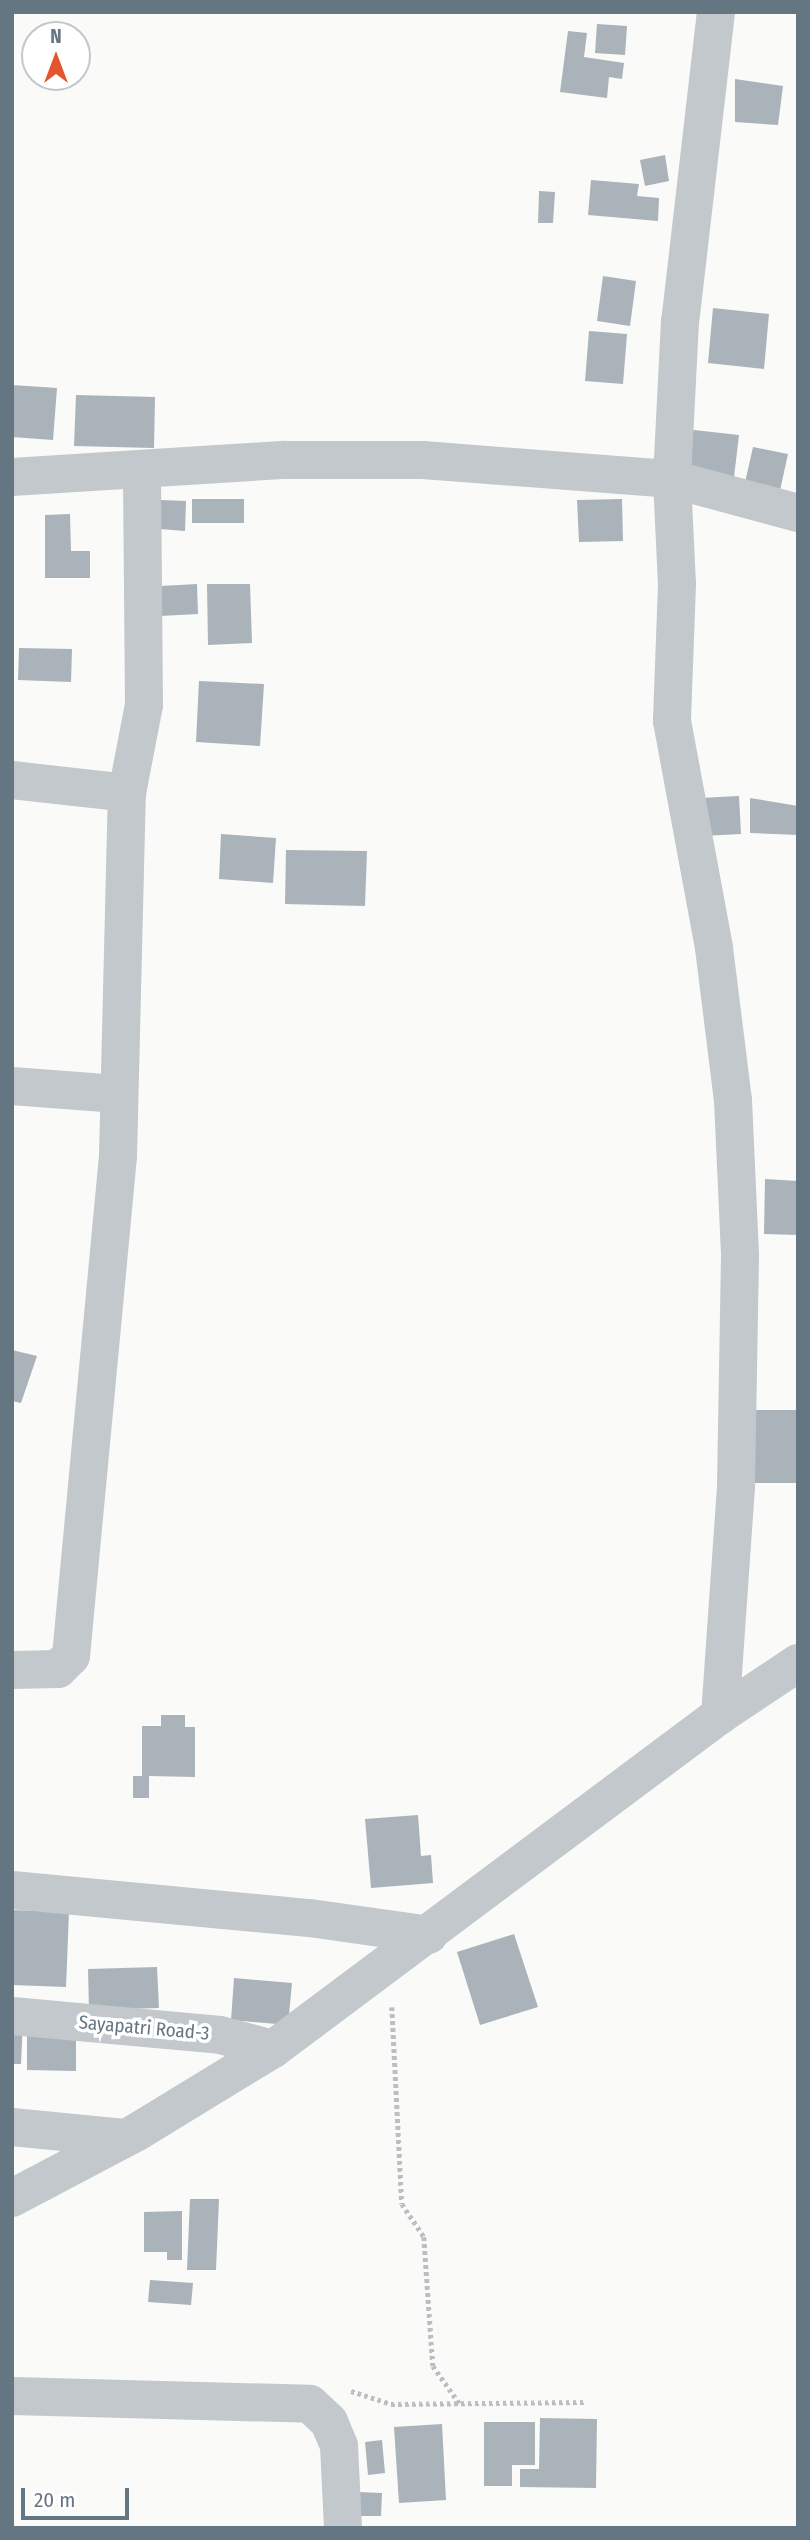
<!DOCTYPE html>
<html>
<head>
<meta charset="utf-8">
<style>
	body { margin:0 }
	#map { position:relative; width:810px; height:2540px; overflow:hidden; background:#fafaf8; font-family:"Fira Sans Condensed",sans-serif }
	div>[style] { position:absolute }
	.building>* { inset:0; background:#aab3b9 }
	.path>* { height:4.5px; margin-top:-2.25px; transform-origin:0; background:repeating-linear-gradient(90deg,#bbbfc2 0 3.5px,transparent 0 7px) }
	.minor>* { height:38px; margin:-19px; padding:0 19px; transform-origin:19px; border-radius:19px; background:#c3c8cc }
	span { translate:-50% -50%; white-space:nowrap; text-align:center; line-height:1.15; -webkit-text-stroke:7px #fff; paint-order:stroke }
	.street-label { font-size:19px; color:#657683 }
	.frame { position:absolute; inset:0; border:14px solid #657683; pointer-events:none }
	.north { position:absolute; left:21px; top:21px; width:70px; height:70px; box-sizing:border-box; background:#fff; border:2px solid #c1c8cd; border-radius:50%; rotate:0deg; font-size:19px; font-weight:700; line-height:28px; text-align:center; color:#657683 }
	.north::after { content:''; display:block; margin:auto; width:24px; height:32px; background:#e4572e; clip-path:polygon(50% 0,100% 100%,50% 72%,0 100%) }
	.scale { position:absolute; left:21px; top:2488px; width:108px; height:32px; box-sizing:border-box; border:4px solid #657683; border-top:0; padding-left:9px; font-size:21px; line-height:24px; white-space:nowrap; color:#657683; -webkit-text-stroke:5px #fff; paint-order:stroke }
</style>
</head>
<body>
<div id="map">
	<div class="building">
		<div style="clip-path:polygon(597px 24px,627px 26px,625px 55px,595px 53px)"></div>
		<div style="clip-path:polygon(568px 31px,587px 33px,584px 57px,624px 63px,622px 79px,609px 77px,607px 98px,560px 92px)"></div>
		<div style="clip-path:polygon(735px 79px,783px 86px,778px 125px,735px 122px)"></div>
		<div style="clip-path:polygon(665px 155px,669px 181px,645px 186px,640px 160px)"></div>
		<div style="clip-path:polygon(591px 180px,639px 184px,637px 196px,659px 198px,658px 221px,588px 215px)"></div>
		<div style="clip-path:polygon(539px 191px,555px 192px,553px 223px,538px 223px)"></div>
		<div style="clip-path:polygon(603px 276px,636px 281px,630px 326px,597px 321px)"></div>
		<div style="clip-path:polygon(713px 308px,769px 314px,764px 369px,708px 363px)"></div>
		<div style="clip-path:polygon(589px 331px,627px 334px,623px 384px,585px 381px)"></div>
		<div style="clip-path:polygon(12px 385px,57px 388px,53px 440px,12px 437px)"></div>
		<div style="clip-path:polygon(76px 395px,155px 397px,154px 448px,74px 446px)"></div>
		<div style="clip-path:polygon(685px 429px,739px 435px,734px 477px,680px 471px)"></div>
		<div style="clip-path:polygon(753px 447px,788px 454px,779px 495px,744px 487px)"></div>
		<div style="clip-path:polygon(192px 499px,244px 499px,244px 523px,192px 523px)"></div>
		<div style="clip-path:polygon(622px 499px,623px 541px,579px 542px,577px 500px)"></div>
		<div style="clip-path:polygon(161px 500px,186px 501px,185px 531px,160px 529px)"></div>
		<div style="clip-path:polygon(70px 514px,71px 551px,90px 551px,90px 578px,45px 578px,45px 515px)"></div>
		<div style="clip-path:polygon(197px 584px,198px 614px,160px 616px,160px 586px)"></div>
		<div style="clip-path:polygon(207px 584px,250px 584px,252px 643px,208px 645px)"></div>
		<div style="clip-path:polygon(19px 648px,72px 649px,71px 682px,18px 680px)"></div>
		<div style="clip-path:polygon(199px 681px,264px 684px,260px 746px,196px 742px)"></div>
		<div style="clip-path:polygon(739px 796px,741px 834px,702px 836px,700px 798px)"></div>
		<div style="clip-path:polygon(750px 798px,798px 806px,798px 835px,750px 833px)"></div>
		<div style="clip-path:polygon(221px 834px,276px 838px,273px 883px,219px 879px)"></div>
		<div style="clip-path:polygon(286px 850px,367px 851px,365px 906px,285px 904px)"></div>
		<div style="clip-path:polygon(765px 1179px,798px 1181px,798px 1235px,764px 1234px)"></div>
		<div style="clip-path:polygon(12px 1350px,37px 1356px,21px 1403px,12px 1401px)"></div>
		<div style="clip-path:polygon(749px 1410px,798px 1410px,798px 1483px,749px 1483px)"></div>
		<div style="clip-path:polygon(161px 1715px,185px 1715px,185px 1727px,195px 1727px,195px 1777px,149px 1776px,149px 1798px,133px 1798px,133px 1776px,142px 1776px,142px 1726px,161px 1726px)"></div>
		<div style="clip-path:polygon(418px 1815px,421px 1856px,431px 1855px,433px 1883px,371px 1888px,365px 1819px)"></div>
		<div style="clip-path:polygon(12px 1910px,69px 1912px,66px 1987px,12px 1985px)"></div>
		<div style="clip-path:polygon(514px 1934px,538px 2007px,480px 2025px,457px 1952px)"></div>
		<div style="clip-path:polygon(157px 1967px,159px 2008px,89px 2010px,88px 1969px)"></div>
		<div style="clip-path:polygon(234px 1978px,292px 1983px,288px 2025px,231px 2020px)"></div>
		<div style="clip-path:polygon(12px 2019px,23px 2020px,21px 2064px,12px 2064px)"></div>
		<div style="clip-path:polygon(27px 2028px,76px 2029px,76px 2071px,27px 2070px)"></div>
		<div style="clip-path:polygon(190px 2199px,219px 2199px,216px 2270px,187px 2270px)"></div>
		<div style="clip-path:polygon(182px 2211px,182px 2260px,167px 2260px,167px 2252px,144px 2252px,144px 2212px)"></div>
		<div style="clip-path:polygon(150px 2280px,193px 2283px,191px 2305px,148px 2302px)"></div>
		<div style="clip-path:polygon(540px 2418px,597px 2419px,596px 2488px,520px 2487px,520px 2469px,539px 2469px)"></div>
		<div style="clip-path:polygon(484px 2422px,535px 2422px,535px 2465px,512px 2465px,512px 2486px,484px 2486px)"></div>
		<div style="clip-path:polygon(442px 2424px,446px 2500px,399px 2503px,394px 2427px)"></div>
		<div style="clip-path:polygon(382px 2440px,385px 2473px,368px 2475px,365px 2442px)"></div>
		<div style="clip-path:polygon(358px 2492px,382px 2493px,381px 2516px,357px 2516px)"></div>
	</div>
	<div class="path">
		<div style="left:392px;top:2007px;width:197px;rotate:87.1deg"></div>
		<div style="left:402px;top:2204px;width:40px;rotate:56deg"></div>
		<div style="left:424px;top:2237px;width:129px;rotate:86deg"></div>
		<div style="left:433px;top:2366px;width:47px;rotate:54.6deg"></div>
		<div style="left:351px;top:2391px;width:42px;rotate:18deg"></div>
		<div style="left:391px;top:2404px;width:196px;rotate:-0.6deg"></div>
	</div>
	<div class="minor">
		<div style="left:716px;top:12px;width:311px;rotate:96.6deg"></div>
		<div style="left:680px;top:321px;width:158px;rotate:92.9deg"></div>
		<div style="left:672px;top:479px;width:105px;rotate:87.3deg"></div>
		<div style="left:677px;top:584px;width:137px;rotate:92.1deg"></div>
		<div style="left:672px;top:721px;width:231px;rotate:79.5deg"></div>
		<div style="left:714px;top:948px;width:153px;rotate:82.9deg"></div>
		<div style="left:733px;top:1100px;width:156px;rotate:87.4deg"></div>
		<div style="left:740px;top:1256px;width:231px;rotate:91deg"></div>
		<div style="left:736px;top:1487px;width:229px;rotate:94deg"></div>
		<div style="left:12px;top:477px;width:274px;rotate:-3.6deg"></div>
		<div style="left:285px;top:460px;width:138px"></div>
		<div style="left:423px;top:460px;width:250px;rotate:4.4deg"></div>
		<div style="left:672px;top:479px;width:131px;rotate:15.1deg"></div>
		<div style="left:12px;top:780px;width:116px;rotate:6.4deg"></div>
		<div style="left:127px;top:793px;width:90px;rotate:-79.1deg"></div>
		<div style="left:144px;top:705px;width:235px;rotate:-90.5deg"></div>
		<div style="left:12px;top:1086px;width:106px;rotate:4.3deg"></div>
		<div style="left:12px;top:1670px;width:46px;rotate:-1.2deg"></div>
		<div style="left:58px;top:1669px;width:18px;rotate:-45deg"></div>
		<div style="left:71px;top:1656px;width:502px;rotate:-84.63deg"></div>
		<div style="left:118px;top:1156px;width:363px;rotate:-88.6deg"></div>
		<div style="left:12px;top:1890px;width:299px;rotate:5.4deg"></div>
		<div style="left:310px;top:1918px;width:120px;rotate:8.1deg"></div>
		<div style="left:12px;top:2016px;width:209px;rotate:5.2deg"></div>
		<div style="left:220px;top:2035px;width:55px;rotate:14.8deg"></div>
		<div style="left:12px;top:2127px;width:113px;rotate:5.6deg"></div>
		<div style="left:12px;top:2198px;width:141px;rotate:-27.8deg"></div>
		<div style="left:137px;top:2132px;width:159px;rotate:-31.4deg"></div>
		<div style="left:273px;top:2049px;width:558px;rotate:-36.77deg"></div>
		<div style="left:720px;top:1715px;width:94px;rotate:-33.7deg"></div>
		<div style="left:12px;top:2396px;width:298px;rotate:1.5deg"></div>
		<div style="left:310px;top:2404px;width:26px;rotate:43deg"></div>
		<div style="left:329px;top:2422px;width:26px;rotate:67deg"></div>
		<div style="left:339px;top:2446px;width:82px;rotate:87.2deg"></div>
	</div>
	<div class="street-label">
		<span style="left:144px;top:2028px;rotate:5deg">Sayapatri Road-3</span>
	</div>
	<div class="frame"></div>
	<div class="north">N</div>
	<div class="scale">20 m</div>
</div>
</body>
</html>
